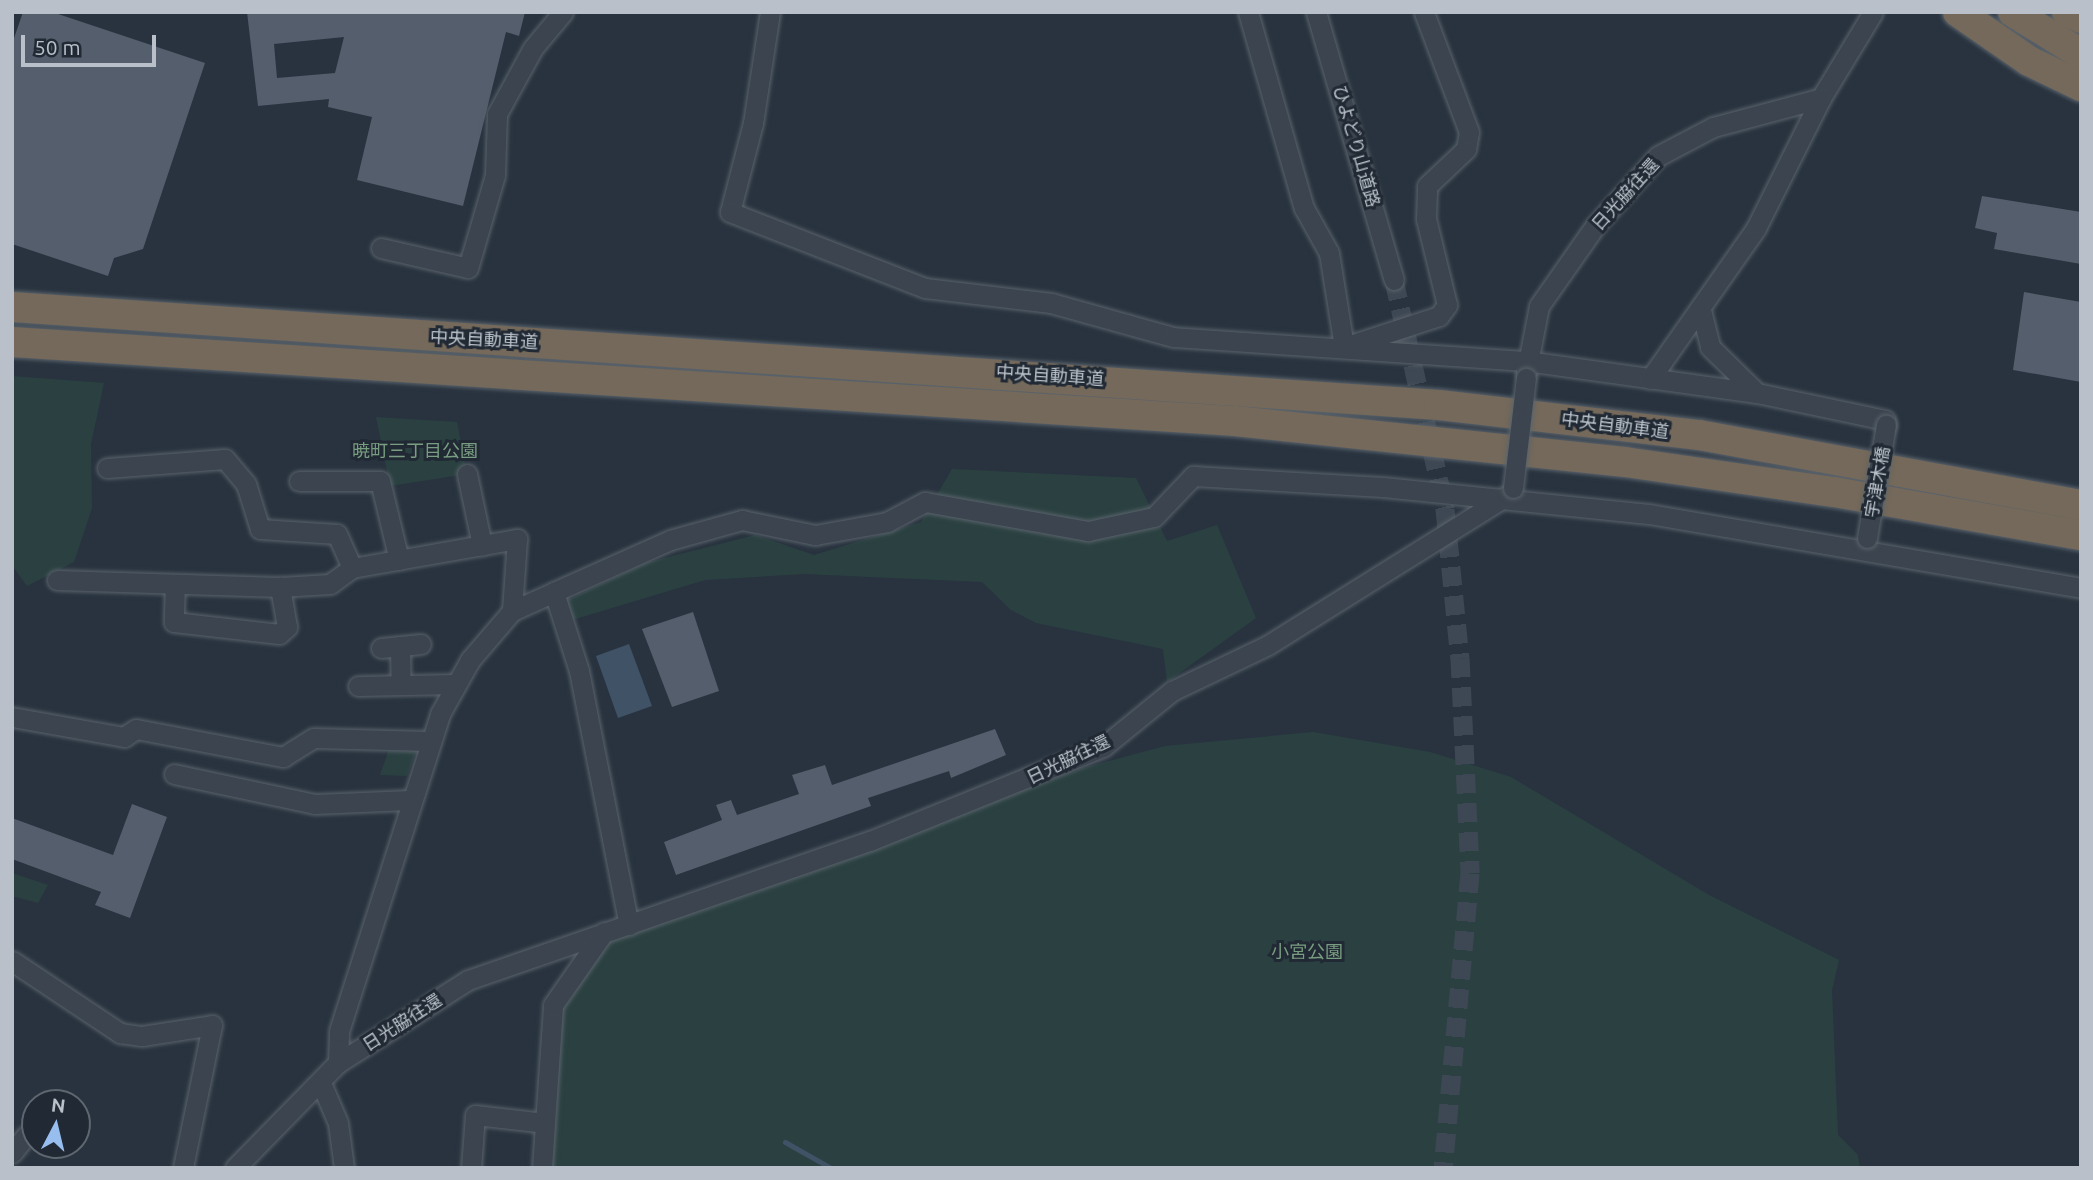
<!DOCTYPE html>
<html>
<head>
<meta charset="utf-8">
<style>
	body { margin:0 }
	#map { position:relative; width:2093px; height:1180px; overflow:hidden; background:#28333f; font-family:Ubuntu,"Noto Sans JP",sans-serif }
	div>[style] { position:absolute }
	.green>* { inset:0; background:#2b4141 }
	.water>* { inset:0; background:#405266 }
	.stream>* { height:5px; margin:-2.5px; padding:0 2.5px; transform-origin:2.5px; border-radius:2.5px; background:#405266 }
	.building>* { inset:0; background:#545e6c }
	.minor-tunnel>* { height:19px; margin-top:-9.5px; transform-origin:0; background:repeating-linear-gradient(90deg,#3e4854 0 19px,transparent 0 29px) }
	.roads { filter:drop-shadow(0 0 2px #5a636c) drop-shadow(0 0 2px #5a636c) }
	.minor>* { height:19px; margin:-9.5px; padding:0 9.5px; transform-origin:9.5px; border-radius:9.5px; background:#3c454f }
	.highway>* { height:30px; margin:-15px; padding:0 15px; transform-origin:15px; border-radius:15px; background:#74695a }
	.bridges { filter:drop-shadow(0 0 2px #5a636c) drop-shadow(0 0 2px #5a636c) }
	.minor-bridge>* { height:19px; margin:-9.5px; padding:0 9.5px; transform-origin:9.5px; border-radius:9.5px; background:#3c454f }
	span { translate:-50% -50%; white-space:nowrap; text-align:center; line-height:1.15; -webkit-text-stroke:6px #212a34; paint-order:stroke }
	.street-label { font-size:18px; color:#b9c0c9 }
	.park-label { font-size:18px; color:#799d80 }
	.frame { position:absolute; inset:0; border:14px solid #b9c0c9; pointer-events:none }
	.north { position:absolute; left:21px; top:1089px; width:70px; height:70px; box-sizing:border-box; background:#212a34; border:2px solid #5e6670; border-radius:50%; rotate:7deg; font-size:19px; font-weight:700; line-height:28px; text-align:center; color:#b9c0c9 }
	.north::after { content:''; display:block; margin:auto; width:24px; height:32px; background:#98beef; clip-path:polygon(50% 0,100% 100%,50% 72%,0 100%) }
	.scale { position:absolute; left:21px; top:35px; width:135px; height:32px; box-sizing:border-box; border:4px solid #b9c0c9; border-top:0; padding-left:9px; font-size:21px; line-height:24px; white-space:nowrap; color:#b9c0c9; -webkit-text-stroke:5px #212a34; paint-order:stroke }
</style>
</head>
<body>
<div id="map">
	<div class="green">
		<div style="clip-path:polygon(12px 376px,104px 383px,91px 444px,92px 508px,74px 562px,27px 586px,12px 565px)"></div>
		<div style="clip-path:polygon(376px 417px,457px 422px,467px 474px,390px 486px)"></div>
		<div style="clip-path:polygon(952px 469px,1136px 478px,1167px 541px,1217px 525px,1256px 618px,1167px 682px,1163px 649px,1036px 623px,1011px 610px,982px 582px,804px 574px,705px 580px,572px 620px,563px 602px,645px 563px,755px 535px,814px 555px,921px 522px)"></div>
		<div style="clip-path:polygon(1313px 732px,1430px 752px,1511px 777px,1709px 895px,1839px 960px,1832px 990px,1838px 1135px,1858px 1155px,1860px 1168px,539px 1168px,553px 1005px,602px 941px,1083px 768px,1165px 746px)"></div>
		<div style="clip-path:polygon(390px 746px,417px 749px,407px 776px,380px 775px)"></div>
		<div style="clip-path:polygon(12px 873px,48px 885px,38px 903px,12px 896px)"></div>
	</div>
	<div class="water">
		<div style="clip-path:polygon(629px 644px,652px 706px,618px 718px,596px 656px)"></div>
	</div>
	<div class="stream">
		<div style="left:785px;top:1142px;width:53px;rotate:29.5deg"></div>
	</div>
	<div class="building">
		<div style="clip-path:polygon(23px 12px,52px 12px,205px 63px,143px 249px,114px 258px,108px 276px,12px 244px,12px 44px)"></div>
		<div style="clip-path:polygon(evenodd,247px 12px,525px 12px,519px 36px,506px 32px,463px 206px,357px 180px,372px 117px,328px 107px,329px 99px,258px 106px,247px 12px,344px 37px,335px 73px,277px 78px,274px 44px,344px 37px)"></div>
		<div style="clip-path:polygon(1982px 196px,2081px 212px,2081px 264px,1994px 249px,1997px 233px,1975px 228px)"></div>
		<div style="clip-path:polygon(2024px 292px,2081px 302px,2081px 382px,2013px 370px)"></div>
		<div style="clip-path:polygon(693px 612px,719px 691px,672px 707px,642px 629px)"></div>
		<div style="clip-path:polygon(995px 729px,1006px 755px,951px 778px,949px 771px,868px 798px,871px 806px,676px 875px,664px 842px,722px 820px,716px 805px,731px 800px,737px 815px,799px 794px,792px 775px,825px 765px,832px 785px)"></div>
		<div style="clip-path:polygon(132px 804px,167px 817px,130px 918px,95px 905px,101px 892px,12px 859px,12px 818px,113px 855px)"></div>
	</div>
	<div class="minor-tunnel">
		<div style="left:1394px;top:280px;width:235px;rotate:77.4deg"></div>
		<div style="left:1445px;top:509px;width:150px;rotate:84.3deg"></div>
		<div style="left:1460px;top:658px;width:215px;rotate:87.3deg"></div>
		<div style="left:1470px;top:873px;width:296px;rotate:95.2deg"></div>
	</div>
	<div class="roads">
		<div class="minor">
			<div style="left:770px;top:12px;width:112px;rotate:98.7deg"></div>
			<div style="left:753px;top:123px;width:92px;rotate:104.5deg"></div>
			<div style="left:730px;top:212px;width:209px;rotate:21.3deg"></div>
			<div style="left:925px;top:288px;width:127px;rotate:6.8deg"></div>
			<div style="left:1051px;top:303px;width:127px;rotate:15.6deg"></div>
			<div style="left:1173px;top:337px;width:354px;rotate:3.9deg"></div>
			<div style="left:1526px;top:361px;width:233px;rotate:7.9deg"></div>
			<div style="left:1757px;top:393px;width:131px;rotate:11.9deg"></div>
			<div style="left:1885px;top:420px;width:5px;rotate:79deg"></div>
			<div style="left:1248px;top:12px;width:204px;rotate:74.1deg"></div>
			<div style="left:1304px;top:208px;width:51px;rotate:60.9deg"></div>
			<div style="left:1329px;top:253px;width:95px;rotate:80.9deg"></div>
			<div style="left:1344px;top:347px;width:100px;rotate:-18.1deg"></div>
			<div style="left:1439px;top:316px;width:14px;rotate:-54deg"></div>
			<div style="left:1447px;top:305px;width:89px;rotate:-103.7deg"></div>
			<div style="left:1426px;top:219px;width:33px;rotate:-88deg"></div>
			<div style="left:1427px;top:186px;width:54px;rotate:-43.5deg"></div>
			<div style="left:1466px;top:149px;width:17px;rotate:-80deg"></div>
			<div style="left:1469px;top:132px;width:128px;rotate:-110.6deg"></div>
			<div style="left:1316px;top:12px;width:279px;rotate:73.8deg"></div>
			<div style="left:381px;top:248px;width:89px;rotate:12.9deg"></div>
			<div style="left:468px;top:268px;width:97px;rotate:-73.8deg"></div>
			<div style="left:495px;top:175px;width:61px;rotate:-88.1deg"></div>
			<div style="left:497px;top:114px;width:75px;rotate:-61.4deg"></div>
			<div style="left:533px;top:48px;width:47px;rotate:-50.2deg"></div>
			<div style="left:1701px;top:310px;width:38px;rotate:76deg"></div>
			<div style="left:1710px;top:347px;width:66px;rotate:44.4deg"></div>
			<div style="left:1526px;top:373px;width:68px;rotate:-79deg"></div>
			<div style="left:1539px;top:306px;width:98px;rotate:-55deg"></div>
			<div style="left:1595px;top:226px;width:94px;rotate:-48deg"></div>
			<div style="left:1658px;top:156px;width:62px;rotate:-27.8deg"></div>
			<div style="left:1713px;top:127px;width:112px;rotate:-15deg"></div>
			<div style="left:1821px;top:98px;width:100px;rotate:-58.8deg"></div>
			<div style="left:1650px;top:379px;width:184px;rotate:-54.9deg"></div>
			<div style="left:1756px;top:228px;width:145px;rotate:-63.4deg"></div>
			<div style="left:107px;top:468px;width:118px;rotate:-4.4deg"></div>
			<div style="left:225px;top:459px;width:33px;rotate:50deg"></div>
			<div style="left:246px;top:484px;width:47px;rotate:72.7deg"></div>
			<div style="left:260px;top:529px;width:77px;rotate:3.7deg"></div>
			<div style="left:337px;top:534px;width:37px;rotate:66deg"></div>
			<div style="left:352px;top:568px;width:168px;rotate:-10deg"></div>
			<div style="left:517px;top:539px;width:72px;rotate:94deg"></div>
			<div style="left:467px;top:474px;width:73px;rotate:78.1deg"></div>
			<div style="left:299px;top:481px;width:81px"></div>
			<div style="left:380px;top:481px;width:81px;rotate:76.5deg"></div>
			<div style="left:57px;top:580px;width:223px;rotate:1.8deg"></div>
			<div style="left:280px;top:587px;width:50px;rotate:-3.4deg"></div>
			<div style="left:330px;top:584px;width:27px;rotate:-36deg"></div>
			<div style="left:175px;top:584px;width:38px;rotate:92deg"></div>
			<div style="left:174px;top:622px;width:106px;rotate:6.5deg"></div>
			<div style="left:279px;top:634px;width:11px;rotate:-41deg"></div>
			<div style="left:287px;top:627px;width:41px;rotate:-99.9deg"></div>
			<div style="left:554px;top:592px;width:127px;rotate:-24.1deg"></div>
			<div style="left:670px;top:540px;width:75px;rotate:-15.5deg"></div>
			<div style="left:742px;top:520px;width:75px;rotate:11.6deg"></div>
			<div style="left:815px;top:535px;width:73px;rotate:-10.2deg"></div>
			<div style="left:887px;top:522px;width:43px;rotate:-27.8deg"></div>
			<div style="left:925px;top:502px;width:166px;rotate:10.1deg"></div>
			<div style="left:1088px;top:531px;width:67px;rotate:-12deg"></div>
			<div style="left:1154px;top:517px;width:57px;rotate:-46.4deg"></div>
			<div style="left:1193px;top:476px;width:190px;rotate:3.3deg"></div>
			<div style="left:1383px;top:487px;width:267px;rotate:5.8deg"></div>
			<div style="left:1649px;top:514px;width:438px;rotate:9.7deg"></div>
			<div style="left:400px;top:646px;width:39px;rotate:89deg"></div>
			<div style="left:381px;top:648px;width:40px;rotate:-5.7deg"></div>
			<div style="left:358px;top:686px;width:97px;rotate:-1.2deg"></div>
			<div style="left:12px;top:717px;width:114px;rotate:10.1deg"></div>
			<div style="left:124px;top:737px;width:14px;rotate:-34deg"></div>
			<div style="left:136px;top:729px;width:150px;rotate:10.8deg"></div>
			<div style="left:283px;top:757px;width:36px;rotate:-32deg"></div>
			<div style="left:314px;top:738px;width:115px;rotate:1.5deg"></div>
			<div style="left:174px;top:774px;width:144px;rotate:12deg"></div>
			<div style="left:315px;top:804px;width:94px;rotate:-2.4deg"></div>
			<div style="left:12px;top:961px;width:130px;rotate:33.7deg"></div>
			<div style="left:120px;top:1033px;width:22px;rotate:8deg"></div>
			<div style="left:142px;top:1036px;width:71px;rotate:-8.9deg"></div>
			<div style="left:212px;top:1025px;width:146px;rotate:101.5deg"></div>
			<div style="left:338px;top:1063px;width:32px;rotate:-88deg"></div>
			<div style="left:339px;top:1031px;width:333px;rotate:-72.3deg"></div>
			<div style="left:440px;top:714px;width:62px;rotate:-60.9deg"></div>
			<div style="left:470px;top:660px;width:65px;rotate:-49.4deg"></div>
			<div style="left:512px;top:611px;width:46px;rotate:-24.3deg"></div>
			<div style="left:554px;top:592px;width:83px;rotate:72.4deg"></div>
			<div style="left:579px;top:671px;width:259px;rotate:78.9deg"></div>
			<div style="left:321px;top:1083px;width:43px;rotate:67deg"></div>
			<div style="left:338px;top:1123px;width:45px;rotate:82.4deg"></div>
			<div style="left:12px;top:1153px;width:22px;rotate:-51deg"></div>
			<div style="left:235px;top:1168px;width:147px;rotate:-45.6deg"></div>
			<div style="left:338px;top:1063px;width:154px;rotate:-32.6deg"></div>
			<div style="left:468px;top:980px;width:425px;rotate:-19.1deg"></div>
			<div style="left:870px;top:841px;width:251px;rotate:-22deg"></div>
			<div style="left:1103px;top:747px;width:89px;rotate:-39.1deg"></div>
			<div style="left:1172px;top:691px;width:106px;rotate:-25.6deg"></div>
			<div style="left:1268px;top:645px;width:283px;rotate:-32deg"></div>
			<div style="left:471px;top:1168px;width:53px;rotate:-85.7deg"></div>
			<div style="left:475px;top:1115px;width:70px;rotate:6.5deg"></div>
			<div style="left:542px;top:1168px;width:163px;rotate:-86.1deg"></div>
			<div style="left:553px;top:1005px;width:89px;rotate:-55.1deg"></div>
		</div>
		<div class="highway">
			<div style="left:1958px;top:12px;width:86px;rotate:34.6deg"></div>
			<div style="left:2029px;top:61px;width:58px;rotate:25.7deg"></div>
			<div style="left:2013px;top:12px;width:80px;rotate:31.7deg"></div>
			<div style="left:2067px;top:12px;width:15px;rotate:23deg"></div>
			<div style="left:12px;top:307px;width:1430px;rotate:3.93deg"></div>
			<div style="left:1439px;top:405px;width:262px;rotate:6.6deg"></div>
			<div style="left:1699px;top:435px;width:388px;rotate:10.4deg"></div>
			<div style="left:12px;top:342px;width:1226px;rotate:3.7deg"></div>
			<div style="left:1235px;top:421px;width:392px;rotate:6deg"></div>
			<div style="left:1625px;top:462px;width:211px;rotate:8.2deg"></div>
			<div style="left:1834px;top:492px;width:251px;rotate:9.9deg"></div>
		</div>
	</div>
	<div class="bridges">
		<div class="minor-bridge">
			<div style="left:1513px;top:488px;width:111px;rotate:-83.3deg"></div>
			<div style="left:1867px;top:538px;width:115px;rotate:-80.5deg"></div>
		</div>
	</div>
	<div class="street-label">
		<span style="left:1357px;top:146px;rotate:74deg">ひよどり山道路</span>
		<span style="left:1625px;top:194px;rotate:-48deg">日光脇往還</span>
		<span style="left:484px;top:339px;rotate:3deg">中央自動車道</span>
		<span style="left:1050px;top:375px;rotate:4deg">中央自動車道</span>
		<span style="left:1615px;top:425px;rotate:7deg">中央自動車道</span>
		<span style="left:1877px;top:482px;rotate:-80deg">宇津木橋</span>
		<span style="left:1068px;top:759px;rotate:-26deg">日光脇往還</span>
		<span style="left:402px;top:1022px;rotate:-33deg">日光脇往還</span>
	</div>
	<div class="park-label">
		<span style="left:415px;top:450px">暁町三丁目公園</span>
		<span style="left:1307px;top:951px">小宮公園</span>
	</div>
	<div class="frame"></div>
	<div class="north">N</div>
	<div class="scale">50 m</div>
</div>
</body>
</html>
